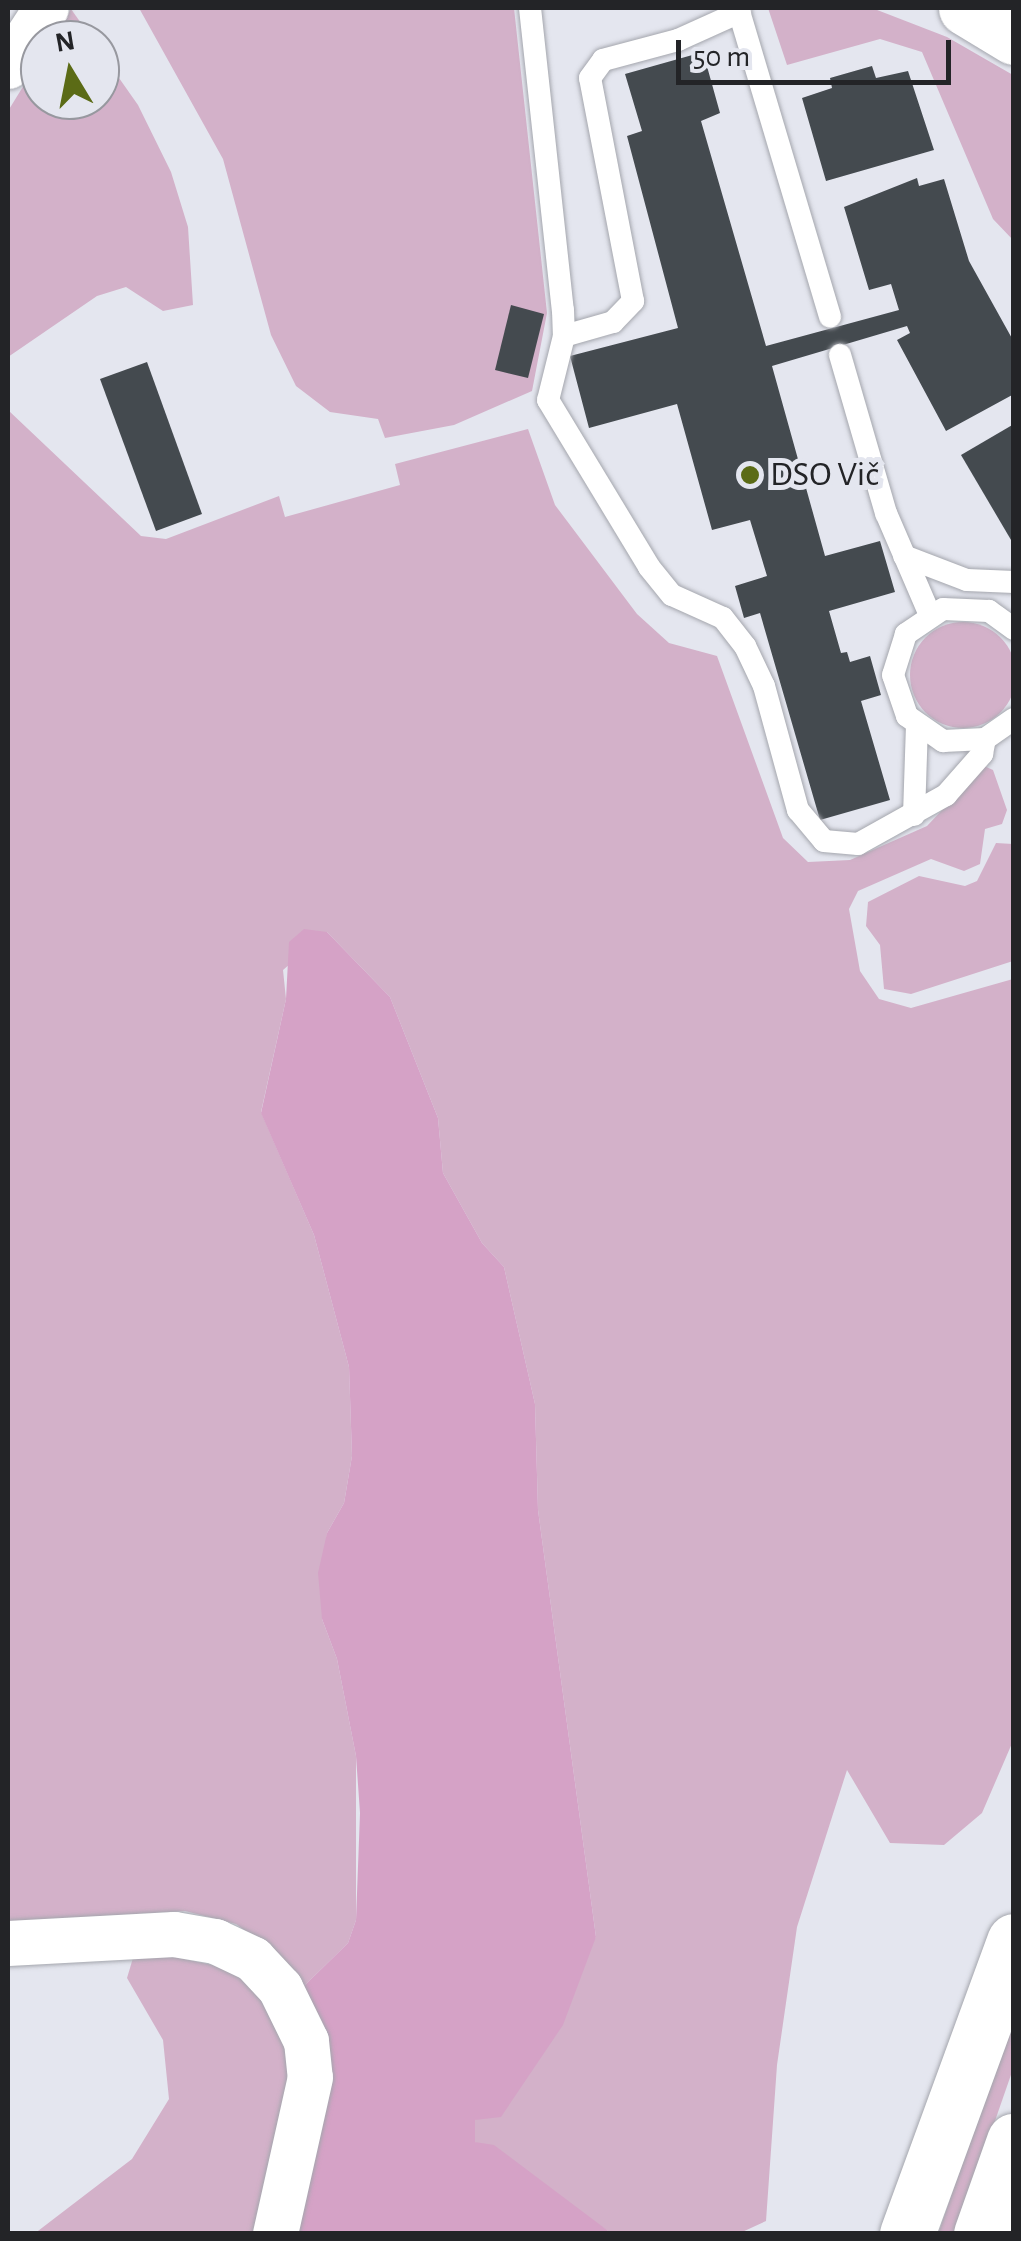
<!DOCTYPE html>
<html>
<head>
<meta charset="utf-8">
<style>
	body { margin:0 }
	#map { position:relative; width:1021px; height:2241px; overflow:hidden; background:#e4e6ef; font-family:"Alegreya Sans",sans-serif }
	div>[style] { position:absolute }
	.green>* { inset:0; background:#d3b1c9 }
	.round { border-radius:50% }
	.forest>* { inset:0; background:#d5a2c6 }
	.building>* { inset:0; background:#444a4f }
	.roads { filter:drop-shadow(0 0 2px #a4a6ad) drop-shadow(0 0 2px #a4a6ad) }
	.service>* { height:22px; margin:-11px; padding:0 11px; transform-origin:11px; border-radius:11px; background:#fff }
	.minor>* { height:45px; margin:-22.5px; padding:0 22.5px; transform-origin:22.5px; border-radius:22.5px; background:#fff }
	.tertiary>* { height:55px; margin:-27.5px; padding:0 27.5px; transform-origin:27.5px; border-radius:27.5px; background:#fff }
	.motorway>* { height:55px; margin:-27.5px; padding:0 27.5px; transform-origin:27.5px; border-radius:27.5px; background:#fff }
	.dots>* { width:28px; height:28px; translate:-50% -50%; box-sizing:border-box; border:5px solid #e4e6ef; border-radius:50% }
	span { translate:-50% -50%; white-space:nowrap; text-align:center; line-height:1.15; -webkit-text-stroke:10px #e4e6ef; paint-order:stroke }
	.poi-label { font-size:35px; color:#232427 }
	.left { translate:0 -50%; text-align:left }
	.frame { position:absolute; inset:0; border:10px solid #232427; pointer-events:none }
	.north { position:absolute; left:20px; top:20px; width:100px; height:100px; box-sizing:border-box; background:#e4e6ef; border:2px solid #97989f; border-radius:50%; rotate:350deg; font-size:28px; font-weight:700; line-height:40px; text-align:center; color:#232427 }
	.north::after { content:''; display:block; margin:auto; width:35px; height:45px; background:#5b6b16; clip-path:polygon(50% 0,100% 100%,50% 72%,0 100%) }
	.scale { position:absolute; left:676px; top:40px; width:275px; height:45px; box-sizing:border-box; border:5px solid #232427; border-top:0; padding-left:12px; font-size:30px; line-height:35px; white-space:nowrap; color:#232427; -webkit-text-stroke:8px #e4e6ef; paint-order:stroke }
</style>
</head>
<body>
<div id="map">
	<div class="green">
		<div style="clip-path:polygon(139px 8px,514px 8px,547px 313px,532px 391px,454px 425px,385px 438px,378px 419px,330px 412px,296px 386px,271px 335px,223px 159px)"></div>
		<div style="clip-path:polygon(768px 8px,872px 8px,947px 37px,1013px 75px,1013px 240px,993px 219px,922px 52px,880px 39px,787px 65px)"></div>
		<div style="clip-path:polygon(71px 9px,93px 40px,52px 40px)"></div>
		<div style="clip-path:polygon(100px 51px,138px 105px,171px 172px,188px 227px,193px 305px,163px 311px,126px 287px,97px 296px,8px 357px,8px 111px,40px 59px,40px 100px,100px 100px)"></div>
		<div style="clip-path:polygon(8px 410px,141px 536px,166px 539px,279px 496px,285px 517px,400px 485px,395px 464px,528px 429px,555px 505px,637px 614px,669px 643px,717px 656px,783px 838px,808px 862px,850px 860px,927px 826px,984px 766px,993px 770px,1007px 810px,1002px 824px,985px 829px,980px 864px,964px 871px,931px 859px,858px 891px,849px 909px,860px 971px,879px 999px,911px 1008px,1013px 979px,1013px 1741px,982px 1813px,944px 1845px,890px 1843px,847px 1770px,797px 1927px,777px 2065px,766px 2221px,740px 2233px,611px 2233px,475px 2142px,475px 2120px,596px 1937px,538px 1510px,535px 1404px,504px 1267px,482px 1243px,443px 1173px,438px 1118px,390px 997px,327px 932px,283px 970px,286px 999px,261px 1112px,314px 1235px,349px 1367px,352px 1456px,344px 1503px,327px 1533px,322px 1619px,337px 1659px,356px 1756px,356px 1920px,348px 1943px,302px 1988px,280px 1956px,236px 1924px,185px 1911px,8px 1922px)"></div>
		<div class="round" style="left:910px;top:622px;width:106px;height:106px"></div>
		<div style="clip-path:polygon(996px 843px,1013px 844px,1013px 961px,911px 994px,884px 989px,880px 945px,866px 926px,868px 902px,919px 876px,965px 886px,977px 881px)"></div>
		<div style="clip-path:polygon(155px 1953px,227px 1968px,258px 1986px,291px 2038px,293px 2087px,258px 2233px,34px 2234px,132px 2159px,169px 2099px,163px 2040px,127px 1978px,133px 1958px)"></div>
		<div style="clip-path:polygon(1013px 2017px,1013px 2069px,956px 2233px,938px 2234px)"></div>
	</div>
	<div class="forest">
		<div style="clip-path:polygon(304px 929px,327px 932px,390px 997px,438px 1118px,443px 1173px,482px 1243px,504px 1267px,535px 1404px,538px 1510px,596px 1937px,563px 2025px,501px 2117px,475px 2120px,475px 2142px,494px 2145px,611px 2233px,294px 2233px,302px 1988px,348px 1943px,356px 1920px,360px 1813px,356px 1756px,337px 1659px,322px 1619px,318px 1573px,327px 1533px,344px 1503px,352px 1456px,349px 1367px,314px 1235px,261px 1113px,286px 999px,289px 942px)"></div>
	</div>
	<div class="building">
		<div style="clip-path:polygon(703px 52px,720px 113px,701px 121px,766px 346px,899px 310px,891px 284px,869px 290px,844px 207px,917px 178px,919px 186px,944px 179px,969px 261px,1014px 342px,1014px 394px,946px 431px,897px 340px,910px 333px,907px 326px,772px 366px,825px 556px,880px 541px,895px 592px,829px 611px,841px 653px,847px 652px,850px 662px,870px 656px,881px 695px,861px 701px,890px 800px,820px 820px,760px 613px,744px 618px,735px 586px,767px 576px,750px 520px,712px 530px,677px 404px,589px 428px,570px 356px,678px 328px,627px 136px,642px 131px,625px 74px)"></div>
		<div style="clip-path:polygon(872px 66px,876px 78px,908px 71px,934px 150px,826px 181px,802px 98px,832px 88px,830px 78px)"></div>
		<div style="clip-path:polygon(511px 305px,544px 314px,528px 378px,495px 370px)"></div>
		<div style="clip-path:polygon(147px 362px,202px 514px,156px 531px,100px 379px)"></div>
		<div style="clip-path:polygon(1014px 424px,1014px 545px,961px 455px)"></div>
	</div>
	<div class="roads">
		<div class="service">
			<div style="left:530px;top:8px;width:304px;rotate:83.8deg"></div>
			<div style="left:563px;top:310px;width:26px;rotate:88deg"></div>
			<div style="left:564px;top:336px;width:66px;rotate:104deg"></div>
			<div style="left:548px;top:400px;width:195px;rotate:58.8deg"></div>
			<div style="left:649px;top:567px;width:36px;rotate:51deg"></div>
			<div style="left:672px;top:595px;width:56px;rotate:24.3deg"></div>
			<div style="left:723px;top:618px;width:36px;rotate:52deg"></div>
			<div style="left:745px;top:646px;width:44px;rotate:64.6deg"></div>
			<div style="left:764px;top:686px;width:129px;rotate:74.7deg"></div>
			<div style="left:798px;top:810px;width:40px;rotate:50deg"></div>
			<div style="left:824px;top:841px;width:34px;rotate:5deg"></div>
			<div style="left:858px;top:844px;width:101px;rotate:-29.1deg"></div>
			<div style="left:946px;top:795px;width:55px;rotate:-48.7deg"></div>
			<div style="left:982px;top:754px;width:15px;rotate:-79deg"></div>
			<div style="left:738px;top:8px;width:322px;rotate:73.4deg"></div>
			<div style="left:564px;top:336px;width:51px;rotate:-15.9deg"></div>
			<div style="left:613px;top:322px;width:29px;rotate:-46deg"></div>
			<div style="left:633px;top:301px;width:227px;rotate:-100.9deg"></div>
			<div style="left:590px;top:78px;width:22px;rotate:-54deg"></div>
			<div style="left:603px;top:60px;width:78px;rotate:-14.9deg"></div>
			<div style="left:678px;top:40px;width:68px;rotate:-24.3deg"></div>
			<div style="left:840px;top:355px;width:165px;rotate:73.8deg"></div>
			<div style="left:886px;top:513px;width:111px;rotate:66.7deg"></div>
			<div style="left:904px;top:556px;width:67px;rotate:20.9deg"></div>
			<div style="left:967px;top:580px;width:47px;rotate:2.4deg"></div>
			<div style="left:1014px;top:629px;width:31px;rotate:-144deg"></div>
			<div style="left:989px;top:611px;width:46px;rotate:-177.5deg"></div>
			<div style="left:943px;top:609px;width:45px;rotate:146deg"></div>
			<div style="left:906px;top:634px;width:43px;rotate:107.6deg"></div>
			<div style="left:893px;top:675px;width:43px;rotate:71.1deg"></div>
			<div style="left:907px;top:716px;width:44px;rotate:34.8deg"></div>
			<div style="left:943px;top:741px;width:42px;rotate:-2.7deg"></div>
			<div style="left:985px;top:739px;width:35px;rotate:-35deg"></div>
			<div style="left:914px;top:815px;width:90px;rotate:-88.1deg"></div>
		</div>
		<div class="minor">
			<div style="left:8px;top:66px;width:69px;rotate:-56.8deg"></div>
			<div style="left:8px;top:1943px;width:166px;rotate:-3.1deg"></div>
			<div style="left:174px;top:1934px;width:42px;rotate:9.7deg"></div>
			<div style="left:215px;top:1941px;width:42px;rotate:25.3deg"></div>
			<div style="left:253px;top:1959px;width:40px;rotate:47deg"></div>
			<div style="left:280px;top:1988px;width:59px;rotate:63.9deg"></div>
			<div style="left:306px;top:2041px;width:36px;rotate:84deg"></div>
			<div style="left:310px;top:2077px;width:161px;rotate:102.6deg"></div>
		</div>
		<div class="tertiary">
			<div style="left:966px;top:8px;width:56px;rotate:31.1deg"></div>
		</div>
		<div class="motorway">
			<div style="left:907px;top:2234px;width:312px;rotate:-69.9deg"></div>
			<div style="left:981px;top:2234px;width:99px;rotate:-70.5deg"></div>
		</div>
	</div>
	<div class="dots">
		<div style="left:750px;top:475px;background:#5b6b16"></div>
	</div>
	<div class="poi-label">
		<span class="left" style="left:770px;top:475px">DSO Vič</span>
	</div>
	<div class="frame"></div>
	<div class="north">N</div>
	<div class="scale">50 m</div>
</div>
</body>
</html>
